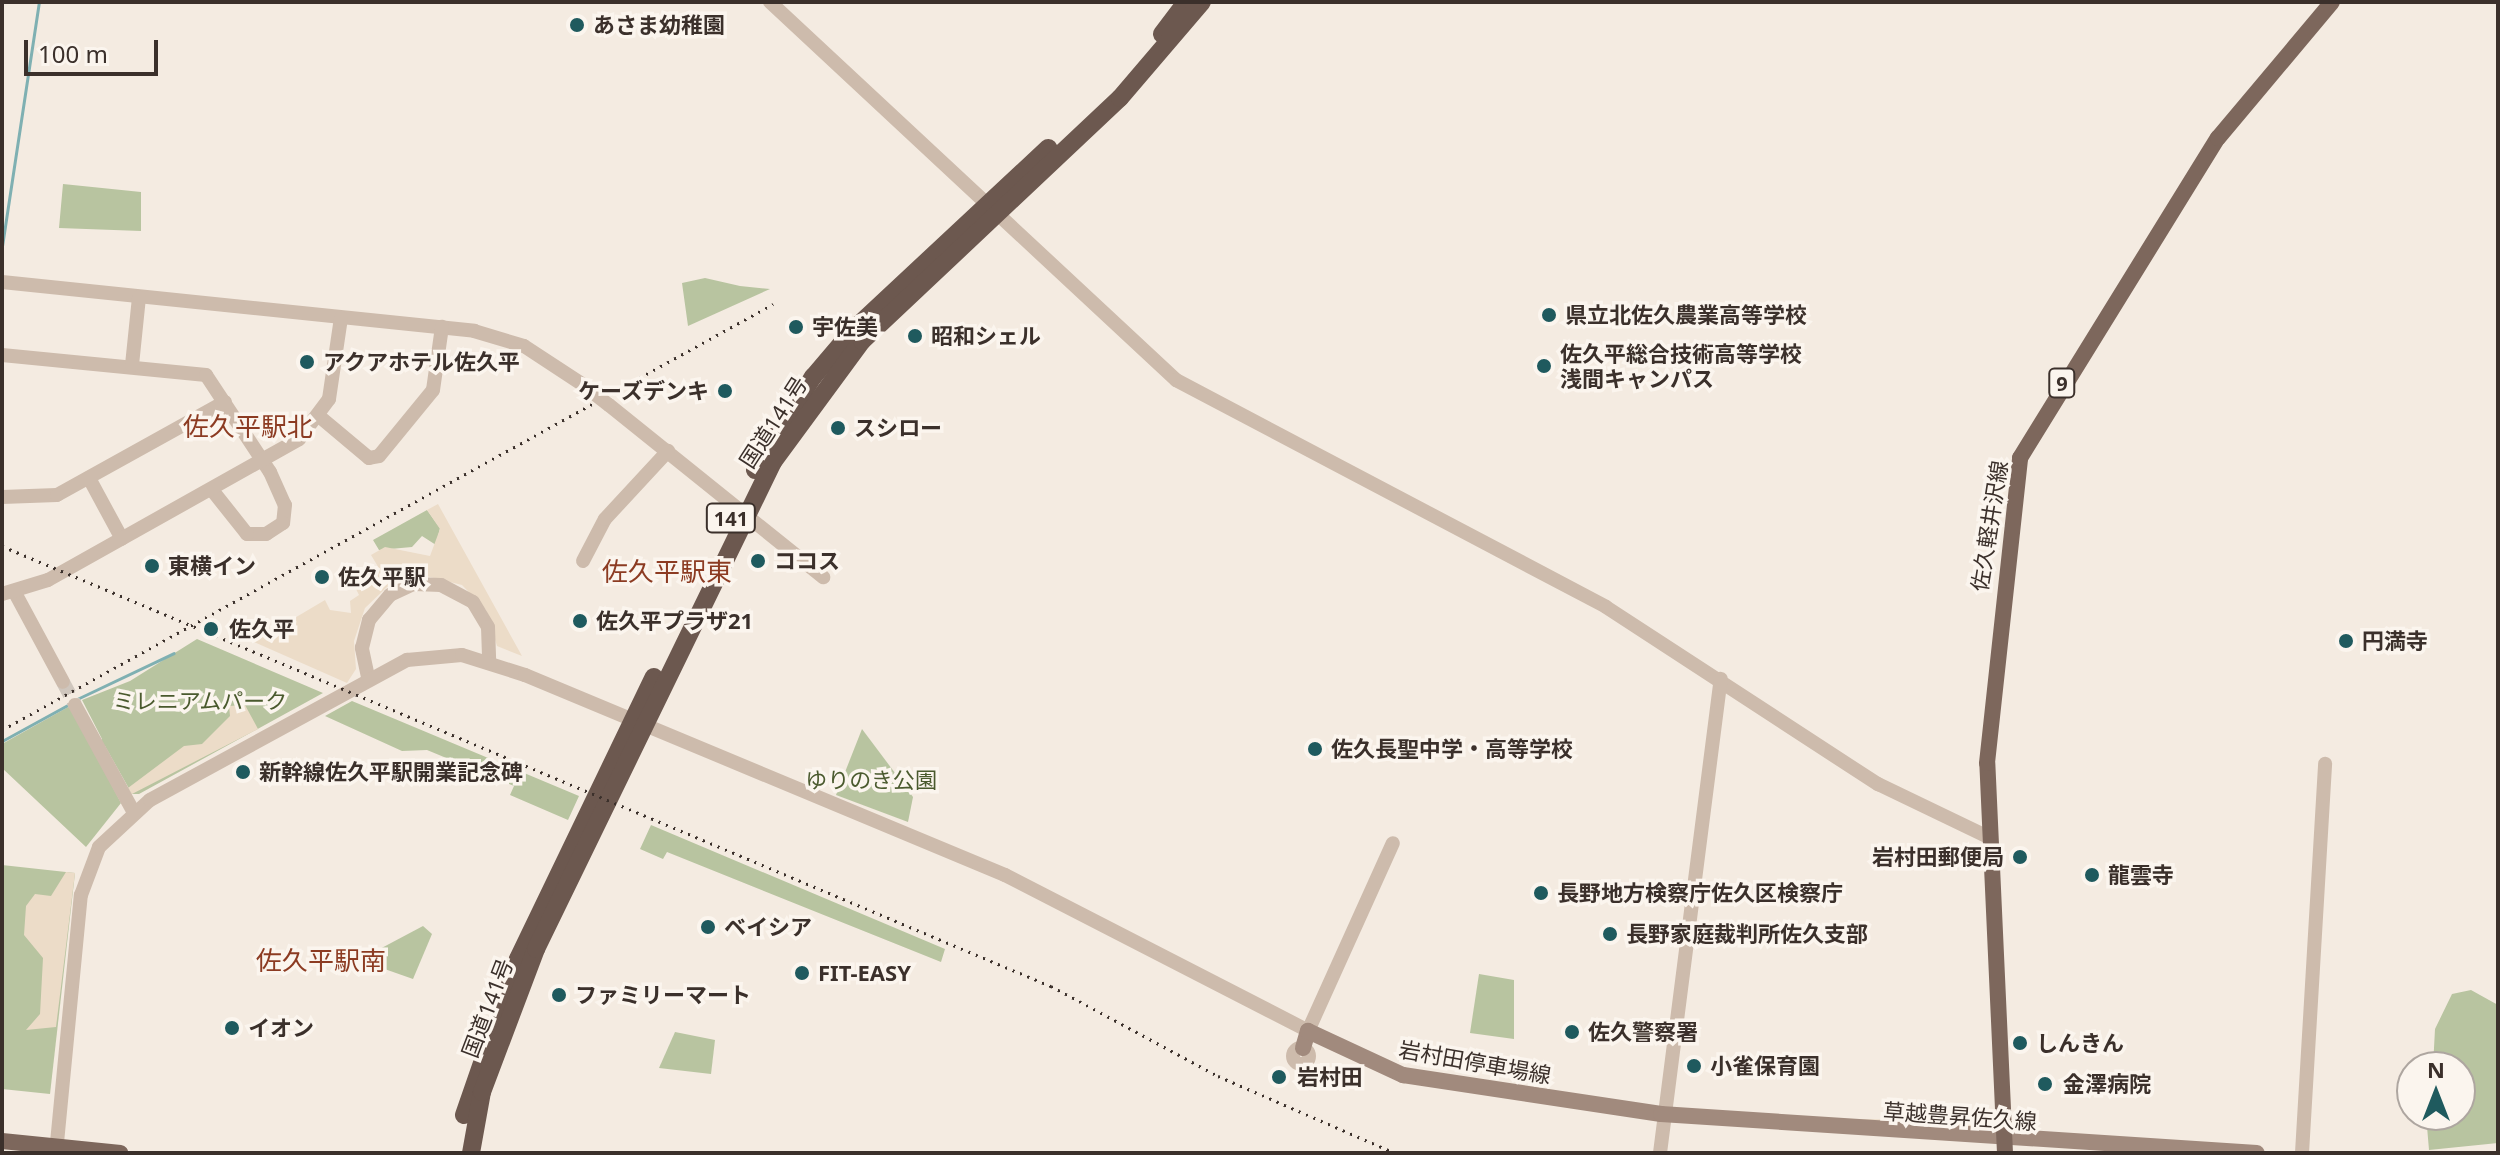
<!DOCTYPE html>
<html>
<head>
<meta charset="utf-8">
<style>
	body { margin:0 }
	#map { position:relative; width:2500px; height:1155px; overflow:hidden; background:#f4ebe1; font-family:"Noto Sans","Noto Sans JP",sans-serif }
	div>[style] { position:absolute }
	.green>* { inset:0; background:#b8c4a0 }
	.plaza>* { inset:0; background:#ecdcc8 }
	.stream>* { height:3px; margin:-1.5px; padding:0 1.5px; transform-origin:1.5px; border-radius:1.5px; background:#7fb0b2 }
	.tertiary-tunnel>* { height:14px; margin-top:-7px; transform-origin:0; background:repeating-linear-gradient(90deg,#cfc6bd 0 14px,transparent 0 21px) }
	.tertiary>* { height:14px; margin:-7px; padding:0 7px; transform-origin:7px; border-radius:7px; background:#cdbbac }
	.tertiary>.ring { margin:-7px; padding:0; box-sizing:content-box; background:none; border:14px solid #cdbbac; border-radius:50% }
	.secondary>* { height:16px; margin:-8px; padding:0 8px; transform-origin:8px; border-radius:8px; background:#a18a7d }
	.primary>* { height:16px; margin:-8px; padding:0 8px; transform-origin:8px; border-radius:8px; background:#7d675c }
	.trunk>* { height:18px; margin:-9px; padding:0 9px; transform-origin:9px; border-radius:9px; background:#6c584f }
	.rail>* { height:3px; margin-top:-1.5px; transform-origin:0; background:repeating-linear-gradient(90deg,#3b302b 0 2px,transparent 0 8px) }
	.tertiary-bridge>* { height:14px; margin:-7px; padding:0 7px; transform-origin:7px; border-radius:7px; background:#cdbbac }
	.dots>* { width:22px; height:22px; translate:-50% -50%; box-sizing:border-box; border:4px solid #fbf5ee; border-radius:50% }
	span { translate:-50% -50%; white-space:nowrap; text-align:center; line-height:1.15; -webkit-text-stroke:7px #fbf5ee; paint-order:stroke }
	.shield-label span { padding:2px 6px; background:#fbf5ee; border:2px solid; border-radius:6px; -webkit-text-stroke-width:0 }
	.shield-label { font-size:20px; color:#3b302b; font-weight:700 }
	.poi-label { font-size:22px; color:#3b302b; font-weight:700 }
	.left { translate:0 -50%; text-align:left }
	.right { translate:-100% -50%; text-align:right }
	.street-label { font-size:22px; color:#3b302b }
	.park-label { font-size:22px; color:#4a5a2e }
	.quarter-label { font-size:26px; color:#8c3b22 }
	.frame { position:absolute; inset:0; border:4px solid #3b302b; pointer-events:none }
	.north { position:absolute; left:2396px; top:1051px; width:80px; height:80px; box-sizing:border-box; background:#fbf5ee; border:2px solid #aea6a0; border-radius:50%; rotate:0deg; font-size:22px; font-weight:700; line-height:32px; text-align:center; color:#3b302b }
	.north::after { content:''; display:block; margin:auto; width:28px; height:36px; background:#1f5a5e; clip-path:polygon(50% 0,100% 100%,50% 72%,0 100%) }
	.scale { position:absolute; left:24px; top:40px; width:134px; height:36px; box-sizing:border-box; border:4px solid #3b302b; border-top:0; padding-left:10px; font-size:24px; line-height:28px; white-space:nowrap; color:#3b302b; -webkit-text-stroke:6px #fbf5ee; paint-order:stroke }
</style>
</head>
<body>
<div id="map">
	<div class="green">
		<div style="clip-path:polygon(63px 184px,141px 192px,141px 231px,59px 228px)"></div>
		<div style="clip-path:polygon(705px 278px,740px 286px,770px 289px,688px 326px,682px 283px)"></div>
		<div style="clip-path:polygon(427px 510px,440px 528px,436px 545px,422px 536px,412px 547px,379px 550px,373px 540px)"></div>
		<div style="clip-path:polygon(197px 639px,323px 693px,139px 794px,132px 794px,105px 746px,99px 761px,121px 803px,86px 847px,2px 768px,2px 744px,70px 706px,96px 754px,102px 739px,82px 700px,130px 681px)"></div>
		<div style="clip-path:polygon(352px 701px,579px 796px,568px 820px,510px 795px,514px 786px,427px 750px,402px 751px,325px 716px)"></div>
		<div style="clip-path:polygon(862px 729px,913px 797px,908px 822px,836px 795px)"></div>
		<div style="clip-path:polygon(651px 825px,945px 949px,941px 962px,667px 852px,663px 859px,640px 849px)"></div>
		<div style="clip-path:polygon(2px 865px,75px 873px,50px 1094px,2px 1089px)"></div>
		<div style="clip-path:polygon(423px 926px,432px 934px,413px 979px,359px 960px)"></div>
		<div style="clip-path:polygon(1479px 974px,1514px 980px,1514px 1039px,1470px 1033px)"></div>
		<div style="clip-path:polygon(2471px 990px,2498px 1005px,2498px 1143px,2429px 1150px,2426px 1115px,2460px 1115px,2460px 1067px,2433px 1067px,2435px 1029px,2452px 994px)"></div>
		<div style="clip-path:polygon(675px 1032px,715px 1040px,711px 1074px,659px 1068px)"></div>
	</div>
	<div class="plaza">
		<div style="clip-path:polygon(438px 504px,522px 656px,497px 646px,486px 610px,462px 585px,422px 575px,387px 587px,365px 608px,354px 641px,356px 669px,347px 683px,254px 642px,325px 600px,330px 610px,351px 613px,350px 601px,359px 595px,354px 585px,380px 570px,371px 555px,385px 547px,430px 556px,440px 529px,427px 510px)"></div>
		<div style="clip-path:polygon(245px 705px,258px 729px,132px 794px,128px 788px,184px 746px,202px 744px,230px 716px,229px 706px)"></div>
		<div style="clip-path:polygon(66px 872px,75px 873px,56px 1027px,26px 1030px,40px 1014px,43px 958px,24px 935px,26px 906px,35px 894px,51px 896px)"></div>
		<div style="clip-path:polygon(1841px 1119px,1997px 1120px,1997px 1128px,1993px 1133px)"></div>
	</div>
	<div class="stream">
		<div style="left:2px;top:246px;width:247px;rotate:-81.4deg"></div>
		<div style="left:77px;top:699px;width:107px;rotate:-25.4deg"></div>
		<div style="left:2px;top:741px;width:79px;rotate:-28.8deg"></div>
	</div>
	<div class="tertiary-tunnel">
		<div style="left:63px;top:682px;width:26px;rotate:62deg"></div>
	</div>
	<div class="tertiary">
		<div style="left:770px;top:2px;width:555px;rotate:42.95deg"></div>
		<div style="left:1176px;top:380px;width:486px;rotate:27.8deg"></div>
		<div style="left:1606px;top:607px;width:325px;rotate:33.1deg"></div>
		<div style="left:1878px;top:784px;width:124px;rotate:25.7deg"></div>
		<div style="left:2px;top:282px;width:475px;rotate:5.9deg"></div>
		<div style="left:474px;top:331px;width:52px;rotate:16.7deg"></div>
		<div style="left:524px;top:346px;width:69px;rotate:33.2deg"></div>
		<div style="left:2px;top:355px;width:205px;rotate:5.6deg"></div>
		<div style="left:206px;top:375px;width:116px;rotate:56.6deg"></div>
		<div style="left:270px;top:472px;width:36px;rotate:66deg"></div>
		<div style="left:285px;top:505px;width:18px;rotate:96deg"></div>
		<div style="left:283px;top:523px;width:20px;rotate:147deg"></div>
		<div style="left:266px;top:534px;width:19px;rotate:180deg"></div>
		<div style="left:247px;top:534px;width:56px;rotate:-128.5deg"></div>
		<div style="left:132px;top:365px;width:68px;rotate:-84.1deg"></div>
		<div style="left:609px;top:405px;width:275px;rotate:38.8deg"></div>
		<div style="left:320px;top:417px;width:64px;rotate:39.9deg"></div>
		<div style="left:369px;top:458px;width:10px;rotate:-11deg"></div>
		<div style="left:379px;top:456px;width:85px;rotate:-50.7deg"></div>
		<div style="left:433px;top:390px;width:64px;rotate:-81.9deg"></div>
		<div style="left:89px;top:478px;width:69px;rotate:61.6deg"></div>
		<div style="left:2px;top:497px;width:55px;rotate:-2.1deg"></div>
		<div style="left:57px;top:495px;width:192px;rotate:-29deg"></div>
		<div style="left:583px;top:561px;width:47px;rotate:-62.4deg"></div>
		<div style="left:605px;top:519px;width:93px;rotate:-47.2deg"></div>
		<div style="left:14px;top:591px;width:103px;rotate:61.7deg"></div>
		<div style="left:2px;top:594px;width:48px;rotate:-16.9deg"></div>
		<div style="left:48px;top:580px;width:288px;rotate:-29.3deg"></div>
		<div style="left:299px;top:439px;width:50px;rotate:-53.1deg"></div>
		<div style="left:329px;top:399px;width:82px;rotate:-81.6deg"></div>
		<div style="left:368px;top:677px;width:30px;rotate:-102deg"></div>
		<div style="left:362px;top:648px;width:29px;rotate:-76deg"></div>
		<div style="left:369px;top:620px;width:33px;rotate:-50deg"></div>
		<div style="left:390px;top:595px;width:26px;rotate:-25deg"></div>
		<div style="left:414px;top:584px;width:27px;rotate:2deg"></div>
		<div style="left:441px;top:585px;width:36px;rotate:28deg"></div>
		<div style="left:473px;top:602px;width:29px;rotate:59deg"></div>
		<div style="left:488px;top:627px;width:34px;rotate:88deg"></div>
		<div style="left:75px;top:705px;width:121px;rotate:61.3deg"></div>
		<div class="ring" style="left:1293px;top:1048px;width:2px;height:2px"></div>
		<div style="left:56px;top:1153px;width:259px;rotate:-84.5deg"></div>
		<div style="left:81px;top:895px;width:51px;rotate:-69.4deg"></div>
		<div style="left:99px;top:847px;width:69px;rotate:-42.7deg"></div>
		<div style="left:150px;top:800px;width:293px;rotate:-28.6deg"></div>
		<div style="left:407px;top:660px;width:55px;rotate:-5.2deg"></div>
		<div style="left:462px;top:655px;width:66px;rotate:17.6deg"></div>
		<div style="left:525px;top:675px;width:520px;rotate:22.62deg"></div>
		<div style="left:1005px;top:875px;width:341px;rotate:27.2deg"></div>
		<div style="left:1308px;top:1031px;width:206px;rotate:-65.7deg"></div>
		<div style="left:1660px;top:1153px;width:478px;rotate:-82.7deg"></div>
		<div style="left:2302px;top:1153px;width:390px;rotate:-86.6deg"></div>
	</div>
	<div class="secondary">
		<div style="left:1303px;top:1048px;width:18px;rotate:-74deg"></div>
		<div style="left:1308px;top:1031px;width:105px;rotate:24.9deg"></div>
		<div style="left:1403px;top:1075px;width:261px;rotate:8.6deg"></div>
		<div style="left:1661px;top:1114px;width:597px;rotate:3.74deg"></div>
	</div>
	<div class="primary">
		<div style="left:2px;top:1141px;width:119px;rotate:5.8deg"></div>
		<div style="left:2005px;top:1153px;width:390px;rotate:-92.6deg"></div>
		<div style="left:1987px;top:763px;width:307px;rotate:-83.8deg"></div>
		<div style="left:2020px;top:458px;width:376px;rotate:-58.3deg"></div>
		<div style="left:2218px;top:138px;width:177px;rotate:-50deg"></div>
	</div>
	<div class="trunk">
		<div style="left:1162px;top:34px;width:40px;rotate:-53deg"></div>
		<div style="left:755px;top:470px;width:110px;rotate:-58.1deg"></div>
		<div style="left:813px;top:377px;width:62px;rotate:-49.6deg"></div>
		<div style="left:853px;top:330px;width:267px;rotate:-43deg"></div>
		<div style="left:464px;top:1115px;width:165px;rotate:-70.9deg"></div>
		<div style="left:518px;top:959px;width:313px;rotate:-64.3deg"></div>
		<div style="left:471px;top:1153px;width:62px;rotate:-79.8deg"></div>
		<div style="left:482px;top:1092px;width:153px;rotate:-69.3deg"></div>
		<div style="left:536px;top:949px;width:542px;rotate:-64.05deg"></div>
		<div style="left:773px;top:462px;width:150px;rotate:-53.7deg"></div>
		<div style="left:862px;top:341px;width:354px;rotate:-43.3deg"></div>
		<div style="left:1120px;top:98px;width:126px;rotate:-49.5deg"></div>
	</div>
	<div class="rail">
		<div style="left:2px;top:546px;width:1138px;rotate:22.76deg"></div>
		<div style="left:1051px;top:986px;width:190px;rotate:28.3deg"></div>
		<div style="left:1218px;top:1076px;width:193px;rotate:23.5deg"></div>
		<div style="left:2px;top:730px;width:881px;rotate:-28.92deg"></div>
	</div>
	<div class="tertiary-bridge">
		<div style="left:582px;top:384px;width:34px;rotate:38deg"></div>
	</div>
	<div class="dots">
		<div style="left:577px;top:25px;background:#1f5a5e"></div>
		<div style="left:1549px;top:315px;background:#1f5a5e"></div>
		<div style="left:796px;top:327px;background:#1f5a5e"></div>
		<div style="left:915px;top:336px;background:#1f5a5e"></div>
		<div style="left:307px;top:362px;background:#1f5a5e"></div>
		<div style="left:1544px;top:366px;background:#1f5a5e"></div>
		<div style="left:725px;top:391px;background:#1f5a5e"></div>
		<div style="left:838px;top:428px;background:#1f5a5e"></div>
		<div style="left:758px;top:561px;background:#1f5a5e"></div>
		<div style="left:152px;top:566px;background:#1f5a5e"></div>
		<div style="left:322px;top:577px;background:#1f5a5e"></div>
		<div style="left:580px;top:621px;background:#1f5a5e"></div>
		<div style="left:211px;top:629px;background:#1f5a5e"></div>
		<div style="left:2346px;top:641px;background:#1f5a5e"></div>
		<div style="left:1315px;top:749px;background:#1f5a5e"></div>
		<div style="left:243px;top:772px;background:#1f5a5e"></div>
		<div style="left:2020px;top:857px;background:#1f5a5e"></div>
		<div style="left:2092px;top:875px;background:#1f5a5e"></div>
		<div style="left:1541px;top:893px;background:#1f5a5e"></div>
		<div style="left:708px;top:927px;background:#1f5a5e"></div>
		<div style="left:1610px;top:934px;background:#1f5a5e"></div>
		<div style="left:802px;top:973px;background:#1f5a5e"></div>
		<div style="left:559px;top:995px;background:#1f5a5e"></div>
		<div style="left:232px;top:1028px;background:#1f5a5e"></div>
		<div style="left:1572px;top:1032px;background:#1f5a5e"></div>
		<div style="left:2020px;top:1043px;background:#1f5a5e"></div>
		<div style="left:1694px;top:1066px;background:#1f5a5e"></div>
		<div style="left:1279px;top:1077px;background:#1f5a5e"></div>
		<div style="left:2045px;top:1084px;background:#1f5a5e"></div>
	</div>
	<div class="shield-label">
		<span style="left:2062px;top:383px">9</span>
		<span style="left:731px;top:518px">141</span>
	</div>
	<div class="poi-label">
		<span class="left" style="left:593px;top:25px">あさま幼稚園</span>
		<span class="left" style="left:1565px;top:315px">県立北佐久農業高等学校</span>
		<span class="left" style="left:812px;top:327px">宇佐美</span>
		<span class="left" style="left:931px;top:336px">昭和シェル</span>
		<span class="left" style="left:1560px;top:366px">佐久平総合技術高等学校<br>浅間キャンパス</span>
		<span class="left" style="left:323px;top:362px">アクアホテル佐久平</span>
		<span class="right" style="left:709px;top:391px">ケーズデンキ</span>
		<span class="left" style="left:854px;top:428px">スシロー</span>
		<span class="left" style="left:774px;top:561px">ココス</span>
		<span class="left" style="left:168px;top:566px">東横イン</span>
		<span class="left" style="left:338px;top:577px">佐久平駅</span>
		<span class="left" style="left:596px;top:621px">佐久平プラザ21</span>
		<span class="left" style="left:229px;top:629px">佐久平</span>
		<span class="left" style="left:2362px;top:641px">円満寺</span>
		<span class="left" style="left:1331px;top:749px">佐久長聖中学・高等学校</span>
		<span class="left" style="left:259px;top:772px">新幹線佐久平駅開業記念碑</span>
		<span class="right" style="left:2004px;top:857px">岩村田郵便局</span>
		<span class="left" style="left:2108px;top:875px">龍雲寺</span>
		<span class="left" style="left:1557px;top:893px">長野地方検察庁佐久区検察庁</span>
		<span class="left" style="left:724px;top:927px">ベイシア</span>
		<span class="left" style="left:1626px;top:934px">長野家庭裁判所佐久支部</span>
		<span class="left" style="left:818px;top:973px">FIT-EASY</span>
		<span class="left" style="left:575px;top:995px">ファミリーマート</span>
		<span class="left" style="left:248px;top:1028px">イオン</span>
		<span class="left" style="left:1588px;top:1032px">佐久警察署</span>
		<span class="left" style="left:2036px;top:1043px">しんきん</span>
		<span class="left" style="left:1710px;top:1066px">小雀保育園</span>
		<span class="left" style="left:1297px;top:1077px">岩村田</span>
		<span class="left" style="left:2063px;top:1084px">金澤病院</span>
	</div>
	<div class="street-label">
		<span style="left:773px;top:422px;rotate:-57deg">国道141号</span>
		<span style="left:1989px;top:526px;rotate:-81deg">佐久軽井沢線</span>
		<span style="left:487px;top:1008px;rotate:-69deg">国道141号</span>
		<span style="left:1475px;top:1062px;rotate:10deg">岩村田停車場線</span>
		<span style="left:1960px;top:1116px;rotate:4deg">草越豊昇佐久線</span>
	</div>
	<div class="park-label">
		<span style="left:200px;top:701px">ミレニアムパーク</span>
		<span style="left:871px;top:780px">ゆりのき公園</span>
	</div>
	<div class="quarter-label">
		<span style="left:248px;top:427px">佐久平駅北</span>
		<span style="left:667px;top:572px">佐久平駅東</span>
		<span style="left:321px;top:961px">佐久平駅南</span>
	</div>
	<div class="frame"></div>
	<div class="north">N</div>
	<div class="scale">100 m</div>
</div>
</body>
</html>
